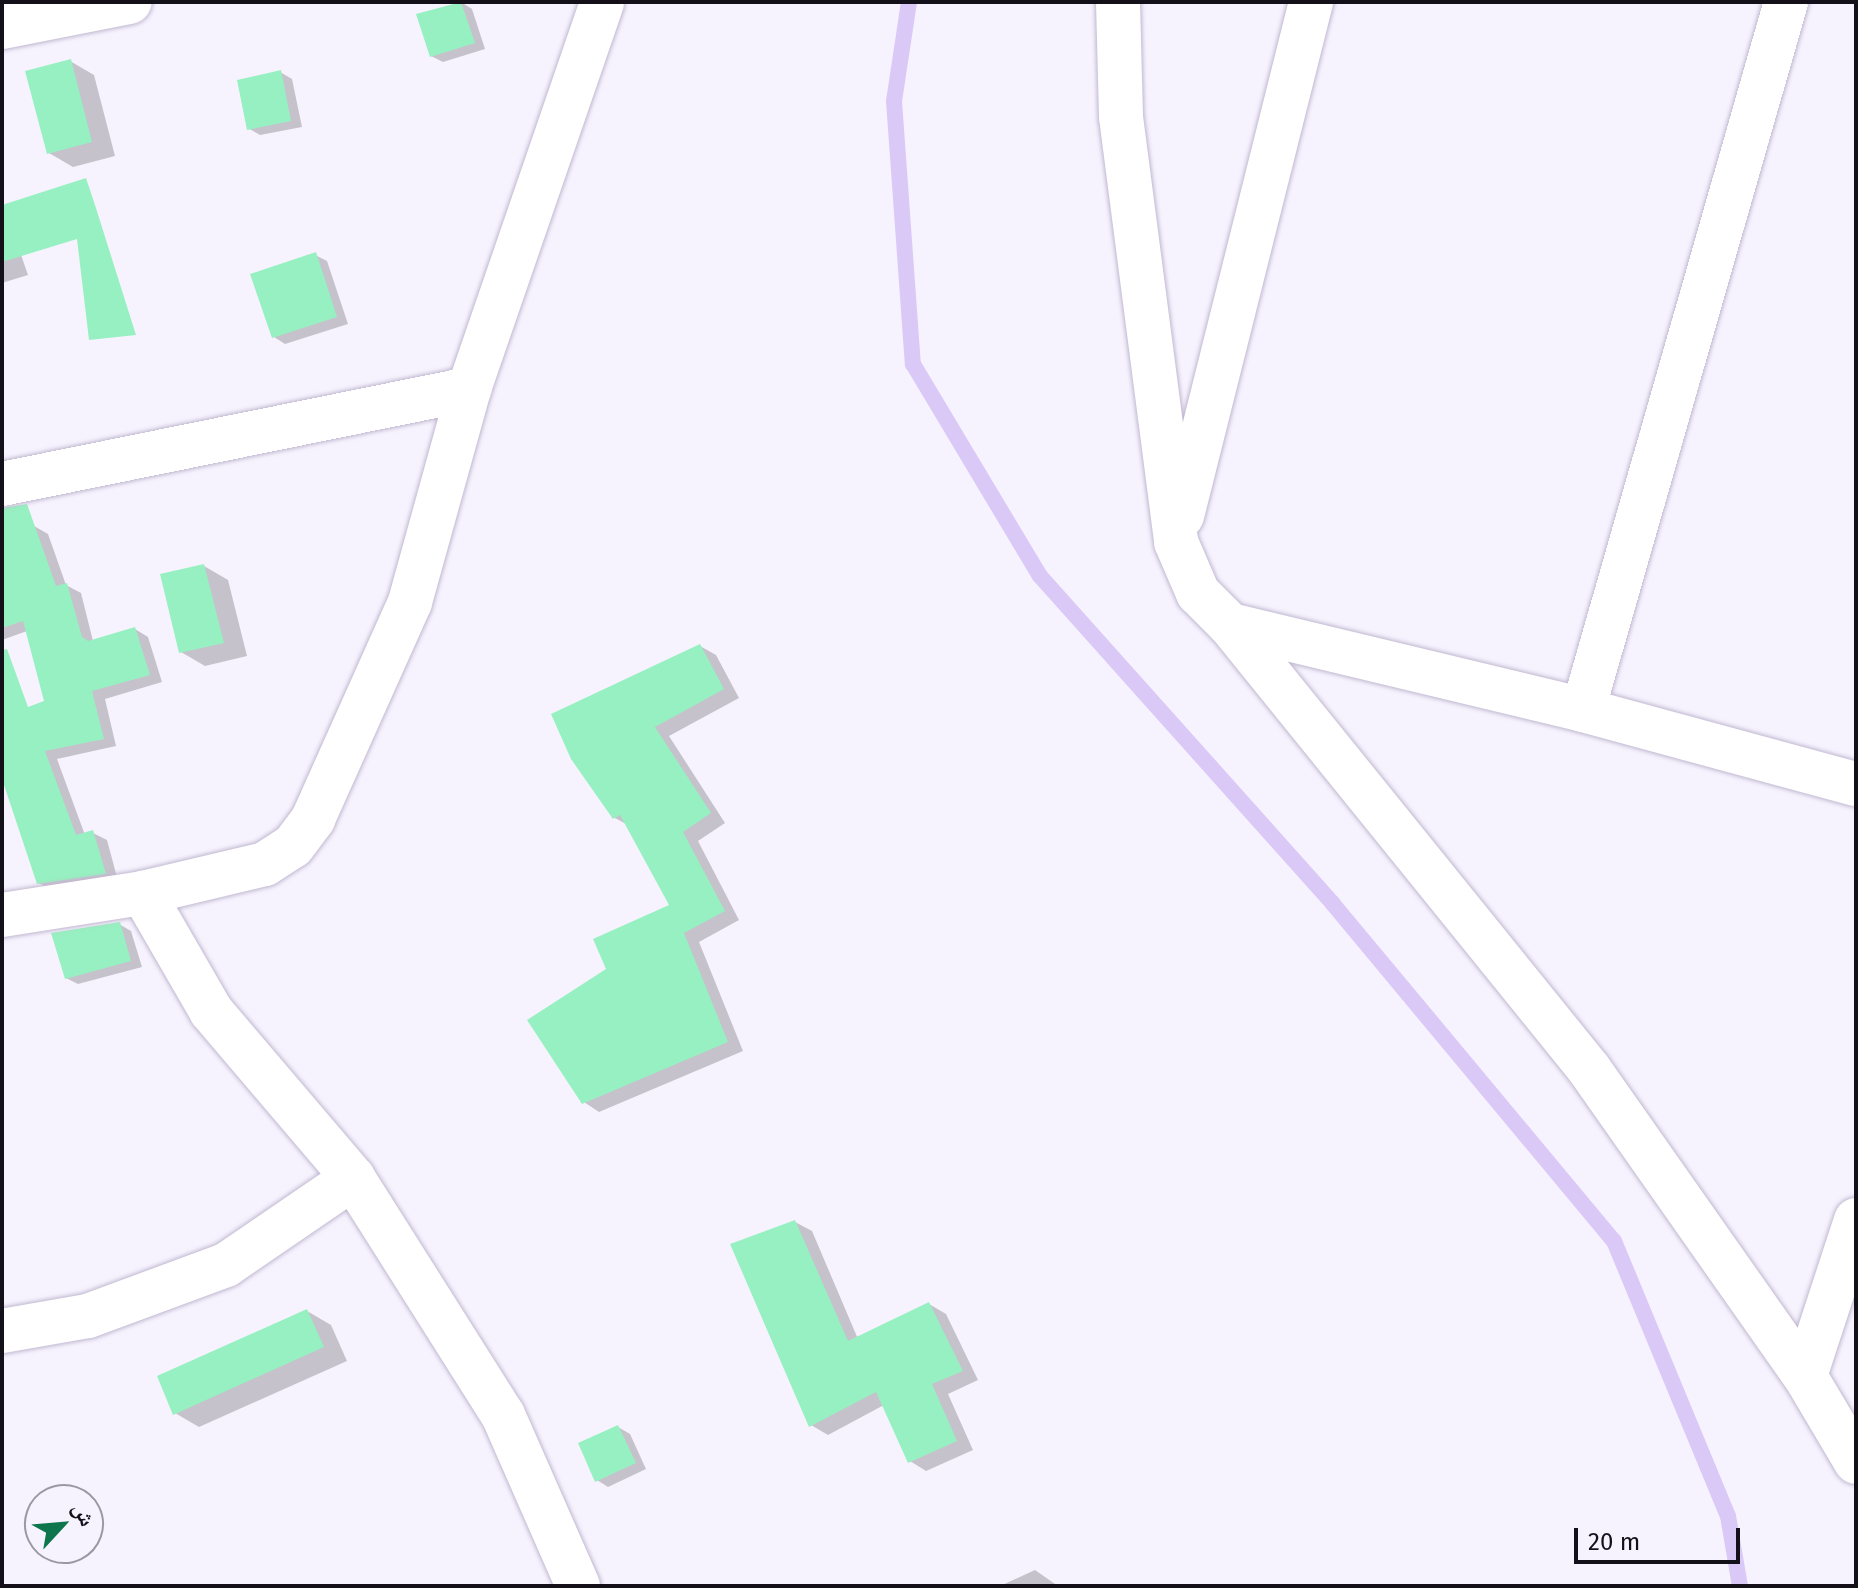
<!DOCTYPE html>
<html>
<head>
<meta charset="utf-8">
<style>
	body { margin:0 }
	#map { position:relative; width:1858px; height:1588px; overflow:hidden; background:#f7f3fe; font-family:"Fira Sans","Noto Naskh Arabic",sans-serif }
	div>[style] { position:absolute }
	.shadow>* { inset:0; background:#0003 }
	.stream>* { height:16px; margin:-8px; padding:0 8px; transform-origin:8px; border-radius:8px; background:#dac9f7 }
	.building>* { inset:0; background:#97f0c1 }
	.roads { filter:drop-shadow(0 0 2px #c1b8d1) drop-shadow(0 0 2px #c1b8d1) }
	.minor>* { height:44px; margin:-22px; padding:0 22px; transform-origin:22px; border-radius:22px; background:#fff }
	span { translate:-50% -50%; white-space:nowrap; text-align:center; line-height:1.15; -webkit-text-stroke:6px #f7f3fe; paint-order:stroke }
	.frame { position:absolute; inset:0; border:4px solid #131019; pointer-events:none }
	.north { position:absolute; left:24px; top:1484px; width:80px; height:80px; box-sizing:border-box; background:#f7f3fe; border:2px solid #9c98a2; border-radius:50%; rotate:64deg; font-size:22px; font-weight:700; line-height:32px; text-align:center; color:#131019 }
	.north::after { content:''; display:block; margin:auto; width:28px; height:36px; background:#0f754c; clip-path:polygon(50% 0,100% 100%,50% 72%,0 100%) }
	.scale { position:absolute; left:1574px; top:1528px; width:166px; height:36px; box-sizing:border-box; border:4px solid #131019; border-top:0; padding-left:10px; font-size:24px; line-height:28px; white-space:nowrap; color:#131019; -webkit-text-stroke:6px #f7f3fe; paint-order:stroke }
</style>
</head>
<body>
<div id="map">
	<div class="shadow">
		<div style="clip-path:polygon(461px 2px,472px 9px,485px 49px,443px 62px,431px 56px)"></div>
		<div style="clip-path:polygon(70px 61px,94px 75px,115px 156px,73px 167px,49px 153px)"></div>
		<div style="clip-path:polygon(280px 72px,292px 79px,302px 127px,260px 135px,248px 128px)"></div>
		<div style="clip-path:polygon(2px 221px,11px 226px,28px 275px,2px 283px)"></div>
		<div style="clip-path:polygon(315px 255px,327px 261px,348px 324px,285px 344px,274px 337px)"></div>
		<div style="clip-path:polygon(34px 526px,48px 534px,66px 585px,81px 593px,93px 641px,135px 629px,148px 637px,162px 682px,105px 699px,116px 746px,57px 759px,85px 835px,93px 833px,107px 840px,118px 881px,53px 891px,39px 883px,2px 776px,2px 719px,46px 702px,27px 631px,2px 640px,2px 532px)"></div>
		<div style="clip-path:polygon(204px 566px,228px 580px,247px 656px,205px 666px,181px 652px)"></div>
		<div style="clip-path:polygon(700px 646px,716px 655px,739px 698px,669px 736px,725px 823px,698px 841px,739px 920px,699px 942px,743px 1051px,599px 1112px,584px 1102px,609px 970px,672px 906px,628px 825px,615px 818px,573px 758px)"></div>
		<div style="clip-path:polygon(119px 924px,131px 931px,142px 967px,78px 984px,66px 978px)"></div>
		<div style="clip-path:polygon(795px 1222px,812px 1231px,858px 1339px,929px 1304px,946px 1314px,978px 1380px,948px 1394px,973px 1450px,926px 1471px,910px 1461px,884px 1405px,828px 1435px,811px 1425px)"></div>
		<div style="clip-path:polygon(307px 1311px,331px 1325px,347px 1361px,199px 1427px,175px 1413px)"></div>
		<div style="clip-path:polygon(618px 1427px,630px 1434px,646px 1469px,608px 1487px,597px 1480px)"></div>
		<div style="clip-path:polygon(1035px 1570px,1058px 1586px,1000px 1586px)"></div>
	</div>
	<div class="stream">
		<div style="left:909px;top:2px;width:100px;rotate:98.6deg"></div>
		<div style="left:894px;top:101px;width:264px;rotate:85.9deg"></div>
		<div style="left:913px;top:364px;width:247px;rotate:59.1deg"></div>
		<div style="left:1040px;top:576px;width:440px;rotate:48.2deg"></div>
		<div style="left:1333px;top:904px;width:439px;rotate:50.2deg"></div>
		<div style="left:1614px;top:1241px;width:298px;rotate:67.5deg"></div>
		<div style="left:1728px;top:1516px;width:71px;rotate:80.3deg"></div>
	</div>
	<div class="building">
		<div style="clip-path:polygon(461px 2px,475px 43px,430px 57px,416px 14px)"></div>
		<div style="clip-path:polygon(71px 59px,92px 142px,47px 154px,25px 71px)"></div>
		<div style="clip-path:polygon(281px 70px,291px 121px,247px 130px,237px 80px)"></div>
		<div style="clip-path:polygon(86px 178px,95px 205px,136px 335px,89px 340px,77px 239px,2px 262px,2px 205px)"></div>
		<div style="clip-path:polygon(316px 252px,337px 317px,272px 338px,250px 274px)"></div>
		<div style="clip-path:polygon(27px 504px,56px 586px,67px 583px,82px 637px,88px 641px,135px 627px,150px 675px,92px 691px,104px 739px,45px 751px,76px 835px,93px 830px,106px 874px,37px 884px,2px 779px,2px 650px,7px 649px,28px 707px,44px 701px,23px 621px,2px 628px,2px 508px)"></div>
		<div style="clip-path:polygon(204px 564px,224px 643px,179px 653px,160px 574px)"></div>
		<div style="clip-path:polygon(700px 644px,724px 689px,655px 727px,711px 813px,683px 832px,725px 911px,684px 933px,728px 1042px,582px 1104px,527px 1020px,606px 969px,593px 939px,669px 905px,620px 815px,613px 819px,571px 759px,551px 714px)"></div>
		<div style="clip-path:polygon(120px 922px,131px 961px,65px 979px,51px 933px)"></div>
		<div style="clip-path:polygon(795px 1220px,848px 1341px,929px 1302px,963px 1371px,932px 1384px,957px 1441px,908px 1463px,876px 1392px,809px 1427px,730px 1244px)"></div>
		<div style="clip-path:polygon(307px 1309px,324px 1347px,173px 1415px,157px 1376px)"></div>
		<div style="clip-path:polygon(618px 1425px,636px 1463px,595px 1482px,578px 1443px)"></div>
	</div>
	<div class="roads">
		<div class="minor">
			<div style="left:1118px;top:2px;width:115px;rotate:88.5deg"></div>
			<div style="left:1121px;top:117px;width:429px;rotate:82.6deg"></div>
			<div style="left:1176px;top:542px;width:56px;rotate:66.7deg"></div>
			<div style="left:1198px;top:593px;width:45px;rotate:45deg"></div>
			<div style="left:1230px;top:625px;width:571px;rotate:51.04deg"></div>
			<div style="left:1589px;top:1069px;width:375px;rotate:54.9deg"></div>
			<div style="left:2px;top:27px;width:130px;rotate:-11.1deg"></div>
			<div style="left:2px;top:484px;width:477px;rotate:-11.5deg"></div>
			<div style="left:1182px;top:516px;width:530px;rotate:-75.91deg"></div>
			<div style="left:1230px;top:625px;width:363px;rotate:13.5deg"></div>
			<div style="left:1583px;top:710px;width:283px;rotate:15.2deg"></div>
			<div style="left:1583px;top:710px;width:737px;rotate:-74deg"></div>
			<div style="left:143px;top:893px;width:136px;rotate:60deg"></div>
			<div style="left:211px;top:1011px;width:219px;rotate:49.6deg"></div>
			<div style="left:353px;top:1178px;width:280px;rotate:57.7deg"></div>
			<div style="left:503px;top:1415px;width:187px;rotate:66.3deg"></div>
			<div style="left:2px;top:915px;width:143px;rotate:-8.9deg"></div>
			<div style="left:143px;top:893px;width:125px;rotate:-13.4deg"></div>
			<div style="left:265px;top:864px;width:33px;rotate:-33deg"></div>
			<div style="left:293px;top:846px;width:34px;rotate:-53deg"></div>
			<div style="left:313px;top:819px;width:238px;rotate:-65.9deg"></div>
			<div style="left:410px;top:602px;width:221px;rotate:-74.5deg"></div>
			<div style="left:469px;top:389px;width:409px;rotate:-71deg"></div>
			<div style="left:1856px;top:1220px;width:164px;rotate:108.1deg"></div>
			<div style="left:1805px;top:1376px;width:100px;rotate:59.3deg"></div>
			<div style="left:2px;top:1331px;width:87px;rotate:-9.9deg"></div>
			<div style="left:88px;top:1316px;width:147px;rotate:-20.3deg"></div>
			<div style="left:226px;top:1265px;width:154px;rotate:-34.4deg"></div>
		</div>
	</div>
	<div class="frame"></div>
	<div class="north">ش</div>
	<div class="scale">20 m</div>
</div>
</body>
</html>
